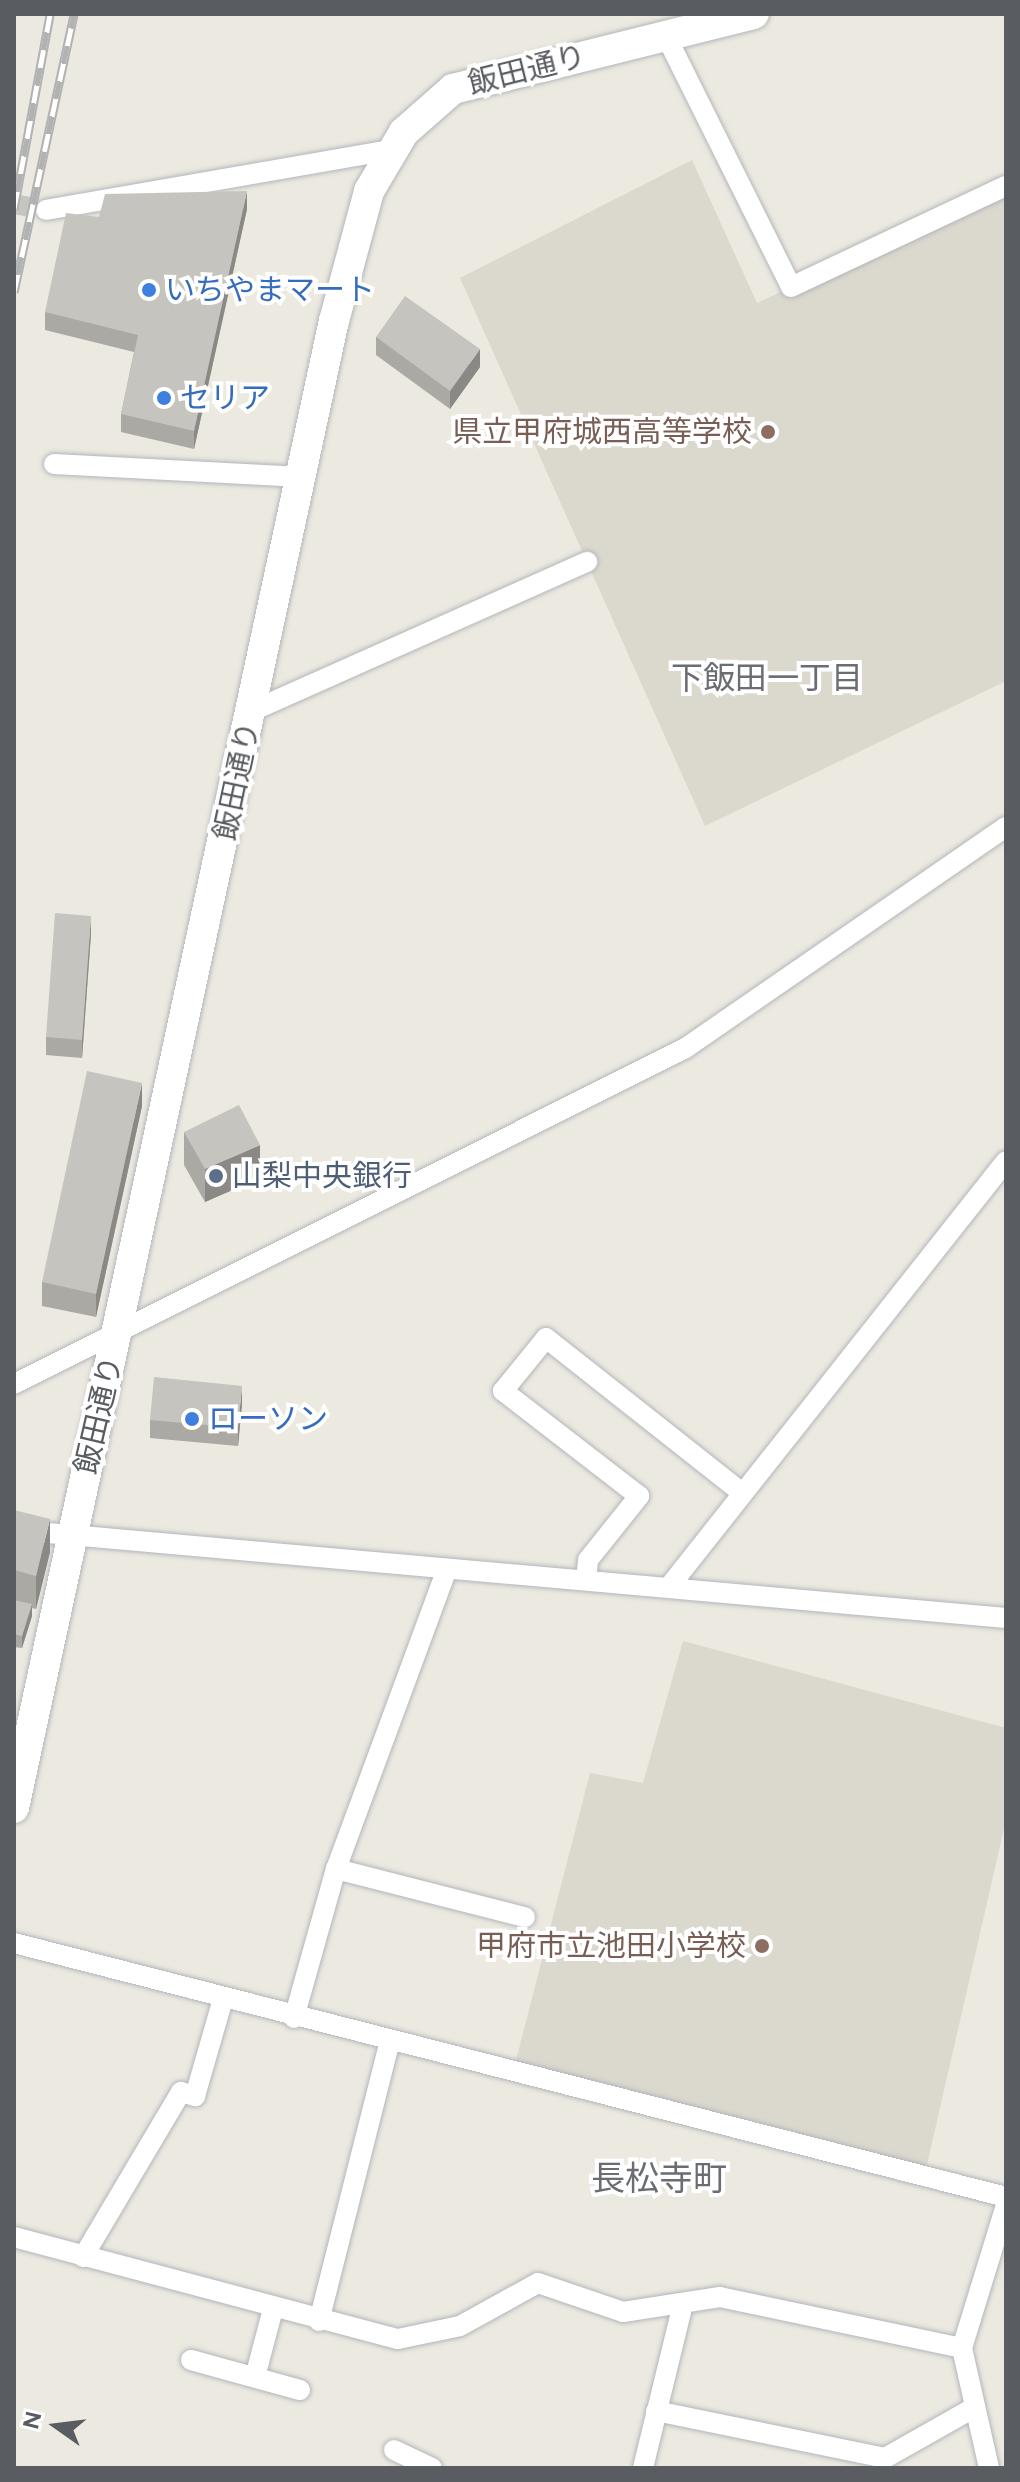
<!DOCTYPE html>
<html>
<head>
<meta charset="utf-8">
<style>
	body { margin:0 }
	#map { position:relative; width:1020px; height:2482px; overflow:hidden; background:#ebe9e0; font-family:Figtree,"Noto Sans JP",sans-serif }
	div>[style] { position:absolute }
	.education>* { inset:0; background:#dbd8ce }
	.street-tunnel>* { height:20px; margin-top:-10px; transform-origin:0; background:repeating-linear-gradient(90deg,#c6c6c0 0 20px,transparent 0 30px) }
	.roads { filter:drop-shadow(0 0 2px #b3b6ba) drop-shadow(0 0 2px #b3b6ba) }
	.street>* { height:20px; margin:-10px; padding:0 10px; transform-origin:10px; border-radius:10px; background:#fff }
	.secondary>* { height:30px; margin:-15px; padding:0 15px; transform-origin:15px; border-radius:15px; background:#fff }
	.rail>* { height:9px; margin-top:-4.5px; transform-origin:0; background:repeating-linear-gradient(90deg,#fff 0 18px,#b1b2b2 0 36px); box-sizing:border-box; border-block:2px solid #b1b2b2 }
	.wall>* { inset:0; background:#aaa9a3 }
	.shaded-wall>* { inset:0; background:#8b8985 }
	.building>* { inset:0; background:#c6c4be }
	.dots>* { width:22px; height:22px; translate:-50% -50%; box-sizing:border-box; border:4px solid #fff; border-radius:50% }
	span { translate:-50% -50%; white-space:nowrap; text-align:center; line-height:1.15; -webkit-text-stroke:8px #fff; paint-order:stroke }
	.street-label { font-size:30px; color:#595c60 }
	.shop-label { font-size:30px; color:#366cbe }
	.left { translate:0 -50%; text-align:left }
	.education-label { font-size:30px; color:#785e54 }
	.right { translate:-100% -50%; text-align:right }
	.service-label { font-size:30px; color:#4e5e75 }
	.neighbourhood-label { font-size:32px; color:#6a6e72 }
	.quarter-label { font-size:34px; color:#6a6e72 }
	.frame { position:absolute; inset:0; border:16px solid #595c60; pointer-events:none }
	.north { position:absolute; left:16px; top:2386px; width:80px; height:80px; -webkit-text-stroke:6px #fff; paint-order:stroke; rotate:284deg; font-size:22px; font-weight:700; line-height:32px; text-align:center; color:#595c60 }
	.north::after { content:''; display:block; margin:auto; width:28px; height:36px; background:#595c60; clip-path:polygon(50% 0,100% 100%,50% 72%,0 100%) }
</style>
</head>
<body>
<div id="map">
	<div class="education">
		<div style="clip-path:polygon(692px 160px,757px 303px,1006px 185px,1006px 681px,705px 826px,460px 278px)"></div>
		<div style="clip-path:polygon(683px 1641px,1006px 1728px,1006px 1820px,925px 2173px,513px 2072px,590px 1773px,643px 1783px)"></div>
	</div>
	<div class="street-tunnel">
		<div style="left:14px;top:204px;width:33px;rotate:11deg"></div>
	</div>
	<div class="roads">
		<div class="street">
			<div style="left:666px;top:36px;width:280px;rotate:63.5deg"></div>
			<div style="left:791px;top:287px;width:238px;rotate:-25.2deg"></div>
			<div style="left:46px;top:210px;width:349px;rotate:-9.9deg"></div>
			<div style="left:54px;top:464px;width:248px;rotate:3deg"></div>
			<div style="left:252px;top:711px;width:367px;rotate:-24deg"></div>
			<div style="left:14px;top:1384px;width:749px;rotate:-26.57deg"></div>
			<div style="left:684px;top:1049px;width:391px;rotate:-34.6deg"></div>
			<div style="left:14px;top:1530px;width:996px;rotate:5.07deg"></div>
			<div style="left:586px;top:1580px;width:20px;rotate:-84deg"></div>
			<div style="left:588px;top:1560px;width:82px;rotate:-51.4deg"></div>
			<div style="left:639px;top:1496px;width:172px;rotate:-142.3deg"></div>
			<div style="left:503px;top:1391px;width:68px;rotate:-50.9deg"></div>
			<div style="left:546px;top:1338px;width:250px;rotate:38.3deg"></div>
			<div style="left:669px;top:1587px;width:543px;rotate:-51.65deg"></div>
			<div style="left:336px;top:1869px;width:195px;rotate:14.3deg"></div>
			<div style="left:14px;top:1943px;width:1024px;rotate:14.36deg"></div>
			<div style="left:294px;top:2018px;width:155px;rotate:-74.3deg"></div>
			<div style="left:336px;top:1869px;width:320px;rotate:-69.7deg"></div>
			<div style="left:14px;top:2237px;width:397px;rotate:14.9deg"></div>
			<div style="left:398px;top:2339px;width:63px;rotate:-11.8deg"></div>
			<div style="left:460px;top:2326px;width:89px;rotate:-28.9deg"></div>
			<div style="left:538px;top:2283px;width:90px;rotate:18.8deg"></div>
			<div style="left:623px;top:2312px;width:98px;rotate:-8.8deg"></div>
			<div style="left:720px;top:2297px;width:247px;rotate:11.9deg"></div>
			<div style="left:83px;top:2257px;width:192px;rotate:-59.3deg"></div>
			<div style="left:181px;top:2092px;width:15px;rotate:16deg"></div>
			<div style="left:195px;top:2096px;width:101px;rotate:-73.9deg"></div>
			<div style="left:319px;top:2321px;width:286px;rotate:-75.8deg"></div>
			<div style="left:191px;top:2360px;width:113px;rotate:15.4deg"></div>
			<div style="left:255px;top:2377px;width:70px;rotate:-75.2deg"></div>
			<div style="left:656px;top:2411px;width:234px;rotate:11.6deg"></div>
			<div style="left:885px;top:2458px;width:98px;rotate:-29.5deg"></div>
			<div style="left:394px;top:2450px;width:42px;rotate:25.3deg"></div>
			<div style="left:643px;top:2468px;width:169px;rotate:-76.3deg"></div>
			<div style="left:989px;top:2468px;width:123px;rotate:-102.7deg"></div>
			<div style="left:962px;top:2348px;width:150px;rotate:-72.9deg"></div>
		</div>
		<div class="secondary">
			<div style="left:14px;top:1808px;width:1521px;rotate:-77.86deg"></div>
			<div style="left:334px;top:321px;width:135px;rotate:-74.9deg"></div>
			<div style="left:369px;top:191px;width:69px;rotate:-59.3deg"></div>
			<div style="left:404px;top:132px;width:65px;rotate:-41.3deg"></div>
			<div style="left:453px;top:89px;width:310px;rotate:-14deg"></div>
		</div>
	</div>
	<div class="rail">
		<div style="left:14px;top:209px;width:198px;rotate:-79.5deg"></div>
		<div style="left:14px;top:292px;width:284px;rotate:-77.8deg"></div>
	</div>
	<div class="wall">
		<div style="clip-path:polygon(247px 209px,194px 449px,121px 432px,121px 414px,134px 352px,45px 330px,45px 312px,99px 217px)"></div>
		<div style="clip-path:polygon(376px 337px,480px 367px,450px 409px,376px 355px)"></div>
		<div style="clip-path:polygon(91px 934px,82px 1058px,46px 1055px,46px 1037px)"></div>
		<div style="clip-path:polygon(142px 1106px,96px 1317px,42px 1306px,42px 1282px)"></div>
		<div style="clip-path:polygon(184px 1132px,260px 1178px,205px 1202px,184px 1165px)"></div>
		<div style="clip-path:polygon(242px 1404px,238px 1446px,150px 1438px,150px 1420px)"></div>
		<div style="clip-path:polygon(14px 1510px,50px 1552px,36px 1609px,32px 1608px,32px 1616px,22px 1648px,14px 1647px)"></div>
	</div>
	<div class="shaded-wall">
		<div style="clip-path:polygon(247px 191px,247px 209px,194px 449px,194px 431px)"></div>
		<div style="clip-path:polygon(480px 349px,480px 367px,450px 409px,450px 391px)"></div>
		<div style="clip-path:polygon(91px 916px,91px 934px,82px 1058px,82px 1040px)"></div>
		<div style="clip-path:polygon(142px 1083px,142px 1106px,96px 1317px,96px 1294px)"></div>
		<div style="clip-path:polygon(260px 1145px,260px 1178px,205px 1202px,205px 1169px)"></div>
		<div style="clip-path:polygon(242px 1386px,242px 1404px,238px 1446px,238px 1428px)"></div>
		<div style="clip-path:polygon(50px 1519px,50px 1552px,36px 1609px,36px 1576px)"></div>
		<div style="clip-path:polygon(32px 1604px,32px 1616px,22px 1648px,22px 1636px)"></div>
	</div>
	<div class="building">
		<div style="clip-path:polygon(247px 191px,194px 431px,121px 414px,138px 335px,45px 312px,66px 213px,99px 217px,105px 194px)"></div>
		<div style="clip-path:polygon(405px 296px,480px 349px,450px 391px,376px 337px)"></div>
		<div style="clip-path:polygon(55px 913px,91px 916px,82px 1040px,46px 1037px)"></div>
		<div style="clip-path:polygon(87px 1071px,142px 1083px,96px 1294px,42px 1282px)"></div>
		<div style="clip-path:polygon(239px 1105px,260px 1145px,205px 1169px,184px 1132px)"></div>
		<div style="clip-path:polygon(154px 1377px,242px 1386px,238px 1428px,150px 1420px)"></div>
		<div style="clip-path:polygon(14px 1510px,50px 1519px,36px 1576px,14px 1570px)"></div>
		<div style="clip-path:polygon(14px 1600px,32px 1604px,22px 1636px,14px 1634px)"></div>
	</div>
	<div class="dots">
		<div style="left:149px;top:290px;background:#3f7fe0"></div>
		<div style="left:164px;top:398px;background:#3f7fe0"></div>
		<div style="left:768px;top:432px;background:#8d6e63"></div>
		<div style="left:216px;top:1176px;background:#5c6f8a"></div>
		<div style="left:192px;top:1419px;background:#3f7fe0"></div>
		<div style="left:762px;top:1946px;background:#8d6e63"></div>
	</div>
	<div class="street-label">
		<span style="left:527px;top:70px;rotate:-14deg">飯田通り</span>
		<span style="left:237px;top:781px;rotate:-78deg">飯田通り</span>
		<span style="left:99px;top:1415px;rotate:-77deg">飯田通り</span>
	</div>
	<div class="shop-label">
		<span class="left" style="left:165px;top:290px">いちやまマート</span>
		<span class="left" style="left:180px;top:398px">セリア</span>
		<span class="left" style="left:208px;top:1419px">ローソン</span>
	</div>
	<div class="education-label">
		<span class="right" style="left:752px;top:432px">県立甲府城西高等学校</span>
		<span class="right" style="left:746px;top:1946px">甲府市立池田小学校</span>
	</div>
	<div class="service-label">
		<span class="left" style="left:232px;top:1176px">山梨中央銀行</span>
	</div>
	<div class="neighbourhood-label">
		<span style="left:767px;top:678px">下飯田一丁目</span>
	</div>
	<div class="quarter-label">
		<span style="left:659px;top:2179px">長松寺町</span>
	</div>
	<div class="frame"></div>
	<div class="north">N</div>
</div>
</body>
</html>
